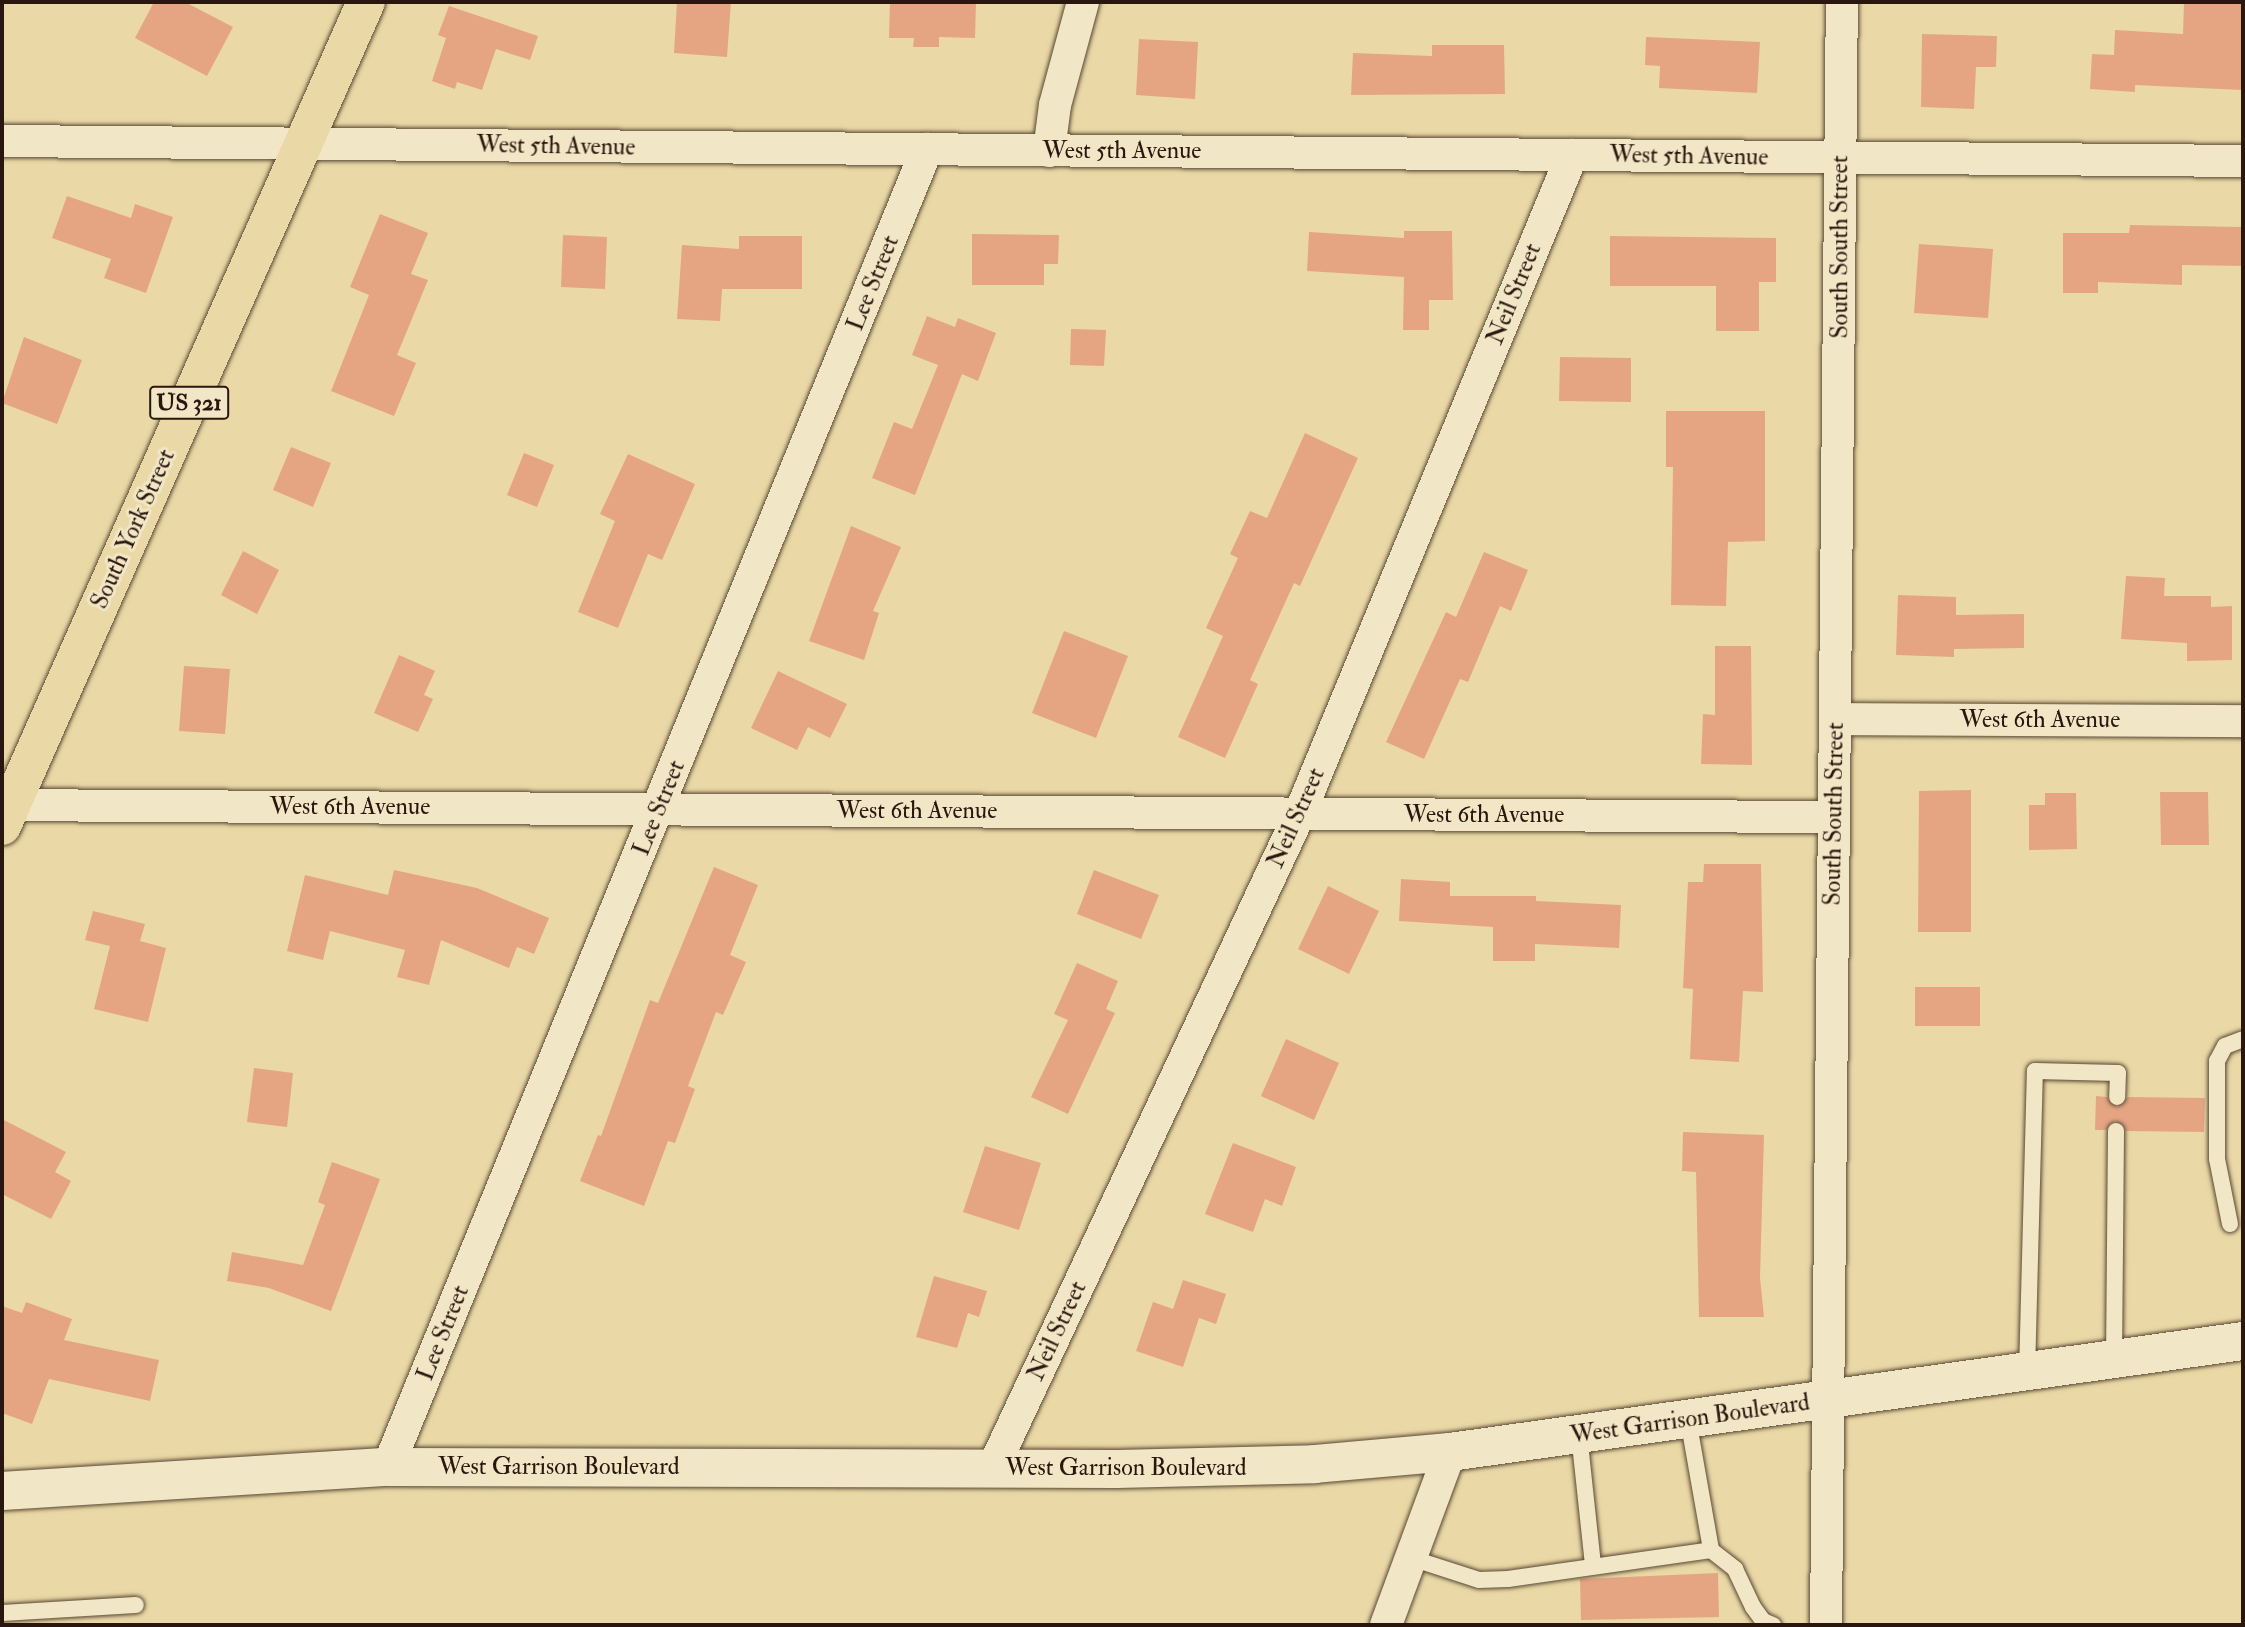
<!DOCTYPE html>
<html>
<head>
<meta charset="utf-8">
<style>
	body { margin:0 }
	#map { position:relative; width:2245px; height:1627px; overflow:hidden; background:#ead9a6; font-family:"IM FELL Double Pica",serif }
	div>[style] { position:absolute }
	.building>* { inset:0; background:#e5a583 }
	.roads { filter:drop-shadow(0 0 2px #594734) drop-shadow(0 0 2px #594734) }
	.service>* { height:16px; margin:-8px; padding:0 8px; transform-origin:8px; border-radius:8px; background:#f1e6c5 }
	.minor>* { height:32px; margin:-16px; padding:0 16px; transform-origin:16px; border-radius:16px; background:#f1e6c5 }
	.secondary>* { height:38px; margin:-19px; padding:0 19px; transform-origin:19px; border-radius:19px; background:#f1e6c5 }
	.primary>* { height:38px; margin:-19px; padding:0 19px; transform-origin:19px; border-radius:19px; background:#ead9a6 }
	span { translate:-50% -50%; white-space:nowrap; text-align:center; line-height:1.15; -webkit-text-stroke:6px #f1e6c5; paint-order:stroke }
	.shield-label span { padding:2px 5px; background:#f1e6c5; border:2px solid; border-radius:5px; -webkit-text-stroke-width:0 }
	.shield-label { font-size:23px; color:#29160e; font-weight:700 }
	.street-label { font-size:24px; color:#29160e }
	.frame { position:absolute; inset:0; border:4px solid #29160e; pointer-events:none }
</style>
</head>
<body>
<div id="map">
	<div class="building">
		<div style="clip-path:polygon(154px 2px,185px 2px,233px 27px,207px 76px,135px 38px)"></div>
		<div style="clip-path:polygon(677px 2px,731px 2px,727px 57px,674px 53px)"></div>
		<div style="clip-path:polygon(890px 2px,976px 3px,975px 38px,939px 37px,939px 47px,913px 47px,914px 38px,889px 38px)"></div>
		<div style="clip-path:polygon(2184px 2px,2243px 2px,2242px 90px,2135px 85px,2135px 92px,2090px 89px,2092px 54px,2114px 55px,2115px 30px,2183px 34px)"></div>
		<div style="clip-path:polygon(449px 6px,538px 36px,530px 60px,496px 49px,482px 90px,457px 82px,455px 89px,432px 81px,446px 38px,438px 35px)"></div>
		<div style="clip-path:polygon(1922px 34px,1997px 36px,1996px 67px,1976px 67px,1974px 109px,1921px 107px)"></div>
		<div style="clip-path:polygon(1646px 37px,1760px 42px,1757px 93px,1659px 88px,1660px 66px,1645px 65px)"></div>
		<div style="clip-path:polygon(1139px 39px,1198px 42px,1195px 99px,1136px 95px)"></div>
		<div style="clip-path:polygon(1432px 45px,1504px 45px,1505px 94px,1351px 95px,1353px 53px,1432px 56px)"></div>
		<div style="clip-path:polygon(67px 196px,131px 218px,135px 204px,173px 217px,146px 293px,104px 278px,111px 259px,52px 238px)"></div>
		<div style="clip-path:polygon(380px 214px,428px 233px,411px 274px,428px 280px,397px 355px,416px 363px,394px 416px,331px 391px,369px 295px,350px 287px)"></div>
		<div style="clip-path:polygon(2130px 225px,2243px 227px,2243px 266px,2182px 265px,2182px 285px,2098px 282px,2098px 293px,2063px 293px,2063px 233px,2129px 233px)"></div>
		<div style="clip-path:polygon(1404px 231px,1452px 231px,1453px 300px,1429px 300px,1429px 330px,1403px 330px,1404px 277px,1307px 271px,1309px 232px,1404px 238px)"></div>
		<div style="clip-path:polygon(972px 234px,1059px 235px,1058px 264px,1044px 264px,1044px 285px,972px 285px)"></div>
		<div style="clip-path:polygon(563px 235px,607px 237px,605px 289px,561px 287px)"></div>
		<div style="clip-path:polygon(739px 236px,802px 236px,802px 289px,722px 289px,720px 321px,677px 319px,682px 245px,739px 249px)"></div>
		<div style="clip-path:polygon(1610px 236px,1776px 238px,1776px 282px,1759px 282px,1759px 331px,1716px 331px,1716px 286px,1610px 286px)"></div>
		<div style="clip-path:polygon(1919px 244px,1993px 249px,1988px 318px,1914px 313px)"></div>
		<div style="clip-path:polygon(927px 316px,955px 327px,958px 318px,996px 333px,978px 381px,962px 374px,915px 495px,872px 478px,894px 422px,912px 429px,938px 365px,912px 355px)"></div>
		<div style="clip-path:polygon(1071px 329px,1106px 330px,1104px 366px,1070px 365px)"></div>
		<div style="clip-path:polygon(24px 337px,82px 360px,57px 424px,2px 403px)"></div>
		<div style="clip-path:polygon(1560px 357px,1631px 358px,1631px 402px,1559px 401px)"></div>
		<div style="clip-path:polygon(1666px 411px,1765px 411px,1765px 541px,1728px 542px,1726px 606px,1671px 605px,1673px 467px,1666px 467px)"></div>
		<div style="clip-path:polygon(1305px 433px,1358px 458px,1300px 586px,1294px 583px,1250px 680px,1258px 684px,1225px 758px,1178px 737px,1223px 636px,1206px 628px,1238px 558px,1230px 554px,1250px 511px,1267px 518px)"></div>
		<div style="clip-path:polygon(291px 447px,331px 463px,313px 507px,273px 490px)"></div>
		<div style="clip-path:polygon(524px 453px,554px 465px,537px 507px,507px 495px)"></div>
		<div style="clip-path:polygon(628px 454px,695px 484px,662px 560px,648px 554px,618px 628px,578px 612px,615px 521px,600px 514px)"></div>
		<div style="clip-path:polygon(851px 526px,901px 547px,873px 611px,879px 613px,864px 660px,809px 641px)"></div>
		<div style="clip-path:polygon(243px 551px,279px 570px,257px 614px,221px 595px)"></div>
		<div style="clip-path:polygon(1484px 552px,1528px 570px,1511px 611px,1500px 606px,1468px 682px,1460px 679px,1424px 759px,1386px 742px,1446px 612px,1456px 617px)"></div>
		<div style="clip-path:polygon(2126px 576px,2165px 578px,2164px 596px,2211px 596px,2211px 607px,2232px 606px,2232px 660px,2187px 661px,2187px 643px,2121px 639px)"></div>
		<div style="clip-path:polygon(1898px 595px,1956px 597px,1956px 615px,2024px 614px,2024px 648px,1954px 649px,1954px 657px,1896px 655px)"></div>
		<div style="clip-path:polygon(1064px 631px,1128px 656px,1096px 738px,1032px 713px)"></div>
		<div style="clip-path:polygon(1715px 646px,1751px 646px,1752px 765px,1701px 764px,1703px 714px,1715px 715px)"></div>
		<div style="clip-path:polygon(399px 655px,435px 671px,424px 695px,433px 699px,418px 732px,374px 713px)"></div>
		<div style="clip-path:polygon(184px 666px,230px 669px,225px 734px,179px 731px)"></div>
		<div style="clip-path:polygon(778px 671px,847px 704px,830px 738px,808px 727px,797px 750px,751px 728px)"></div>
		<div style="clip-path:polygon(1971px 790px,1971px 932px,1918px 932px,1919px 791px)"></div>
		<div style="clip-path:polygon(2160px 792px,2208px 792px,2209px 845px,2161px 845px)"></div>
		<div style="clip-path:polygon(2045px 793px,2076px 793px,2077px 849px,2029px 850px,2029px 805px,2045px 805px)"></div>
		<div style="clip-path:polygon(1704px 864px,1761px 864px,1763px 992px,1743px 991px,1739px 1062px,1690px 1059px,1693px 989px,1683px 988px,1688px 882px,1703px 882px)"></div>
		<div style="clip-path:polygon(714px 867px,758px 885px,730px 955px,746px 962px,723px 1015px,716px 1012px,688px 1086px,695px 1089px,675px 1143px,668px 1141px,644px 1206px,580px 1181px,598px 1135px,601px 1136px,650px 1000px,658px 1003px)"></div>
		<div style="clip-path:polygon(394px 870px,477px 888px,549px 918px,534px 954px,517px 947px,509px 968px,441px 940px,429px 985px,397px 977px,405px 950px,342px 934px,330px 931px,323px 960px,287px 951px,305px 875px,388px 895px)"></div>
		<div style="clip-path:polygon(1094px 870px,1159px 895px,1141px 939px,1077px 914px)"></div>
		<div style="clip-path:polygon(1401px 879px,1450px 882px,1450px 896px,1536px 896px,1536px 901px,1621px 905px,1619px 948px,1535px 944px,1535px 961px,1493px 961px,1493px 927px,1399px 921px)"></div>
		<div style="clip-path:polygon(1328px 886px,1379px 911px,1349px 974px,1298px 949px)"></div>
		<div style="clip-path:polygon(93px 911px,145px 924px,140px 941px,166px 948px,148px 1022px,94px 1009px,110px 946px,85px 940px)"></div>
		<div style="clip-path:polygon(1077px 963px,1118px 981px,1106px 1009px,1115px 1013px,1068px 1114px,1031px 1097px,1068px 1020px,1054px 1014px)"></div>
		<div style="clip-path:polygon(1915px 987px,1980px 987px,1980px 1026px,1915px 1026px)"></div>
		<div style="clip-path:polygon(1286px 1039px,1339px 1063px,1314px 1120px,1261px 1096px)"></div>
		<div style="clip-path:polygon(254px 1068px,293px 1073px,287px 1127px,247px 1122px)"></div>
		<div style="clip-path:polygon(2096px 1096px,2107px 1097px,2117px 1107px,2128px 1097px,2205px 1098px,2204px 1132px,2126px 1131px,2115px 1121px,2106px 1130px,2095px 1130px)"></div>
		<div style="clip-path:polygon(2px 1119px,66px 1152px,55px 1172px,71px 1181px,51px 1219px,2px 1194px)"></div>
		<div style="clip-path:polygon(1683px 1132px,1764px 1135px,1760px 1278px,1764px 1317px,1699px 1317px,1696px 1172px,1682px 1171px)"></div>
		<div style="clip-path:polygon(1233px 1143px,1296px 1167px,1282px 1206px,1265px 1199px,1253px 1232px,1205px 1214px)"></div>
		<div style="clip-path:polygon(985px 1146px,1041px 1163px,1019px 1230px,963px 1212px)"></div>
		<div style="clip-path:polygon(332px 1162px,380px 1179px,331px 1311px,269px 1288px,227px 1281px,232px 1252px,303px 1265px,325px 1205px,318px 1202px)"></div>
		<div style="clip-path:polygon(934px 1276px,987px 1291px,979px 1317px,968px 1313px,957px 1348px,916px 1337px)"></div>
		<div style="clip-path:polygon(1183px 1280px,1226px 1294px,1216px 1324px,1199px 1318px,1183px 1367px,1136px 1351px,1153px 1302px,1173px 1309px)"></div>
		<div style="clip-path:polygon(26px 1302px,72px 1319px,64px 1340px,159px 1360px,150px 1401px,49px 1379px,32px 1424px,2px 1413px,2px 1306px,22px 1313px)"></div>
		<div style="clip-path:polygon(1718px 1573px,1719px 1617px,1581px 1620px,1580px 1579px)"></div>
	</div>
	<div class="roads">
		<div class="service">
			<div style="left:2230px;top:1224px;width:66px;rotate:-101.3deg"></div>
			<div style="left:2217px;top:1159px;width:98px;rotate:-90deg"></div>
			<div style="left:2217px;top:1061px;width:17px;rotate:-62deg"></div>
			<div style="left:2225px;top:1046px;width:19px;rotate:-21deg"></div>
			<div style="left:2114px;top:1360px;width:229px;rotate:-89.5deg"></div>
			<div style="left:2027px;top:1373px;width:302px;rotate:-88.5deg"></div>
			<div style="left:2035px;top:1071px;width:83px;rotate:1.4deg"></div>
			<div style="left:2118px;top:1073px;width:24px;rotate:92deg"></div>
			<div style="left:1688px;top:1419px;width:133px;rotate:80deg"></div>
			<div style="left:1579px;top:1434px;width:132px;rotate:83.9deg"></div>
			<div style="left:1411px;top:1558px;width:71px;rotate:17.9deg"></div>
			<div style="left:1479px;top:1580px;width:29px;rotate:-2deg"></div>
			<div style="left:1508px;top:1579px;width:205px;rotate:-8.1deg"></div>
			<div style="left:1711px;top:1550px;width:31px;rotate:38deg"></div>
			<div style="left:1735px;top:1569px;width:42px;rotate:64.7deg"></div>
			<div style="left:1753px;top:1607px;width:17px;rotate:54deg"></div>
			<div style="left:1763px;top:1621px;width:11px;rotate:22deg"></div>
			<div style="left:2px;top:1613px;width:134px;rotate:-3.4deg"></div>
		</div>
		<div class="minor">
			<div style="left:2px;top:141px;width:2241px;rotate:0.51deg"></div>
			<div style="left:1049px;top:151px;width:46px;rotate:-82.6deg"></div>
			<div style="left:1055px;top:105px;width:107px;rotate:-74.8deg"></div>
			<div style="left:1836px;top:719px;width:407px;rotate:0.3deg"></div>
			<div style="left:2px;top:805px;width:1830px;rotate:0.38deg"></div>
			<div style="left:388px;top:1467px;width:1424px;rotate:-67.76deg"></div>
			<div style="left:993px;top:1468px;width:723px;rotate:-64.89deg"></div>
			<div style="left:1300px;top:813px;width:712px;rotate:-67.54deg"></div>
			<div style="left:1386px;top:1625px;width:184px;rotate:-69.7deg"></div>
			<div style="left:1826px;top:1625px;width:1623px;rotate:-89.44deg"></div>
		</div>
		<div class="secondary">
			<div style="left:2px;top:1491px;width:387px;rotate:-3.6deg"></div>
			<div style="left:388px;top:1467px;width:729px;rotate:0.16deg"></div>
			<div style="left:1117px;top:1469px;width:198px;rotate:-1.4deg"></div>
			<div style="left:1315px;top:1464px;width:136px;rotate:-5.1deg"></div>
			<div style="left:1450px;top:1452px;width:801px;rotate:-7.97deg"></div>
		</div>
		<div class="primary">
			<div style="left:2px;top:826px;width:901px;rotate:-66.17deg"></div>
		</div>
	</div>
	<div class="shield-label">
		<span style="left:189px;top:403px">US 321</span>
	</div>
	<div class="street-label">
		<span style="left:556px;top:146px;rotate:1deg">West 5th Avenue</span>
		<span style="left:1122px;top:151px">West 5th Avenue</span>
		<span style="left:1689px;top:156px;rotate:1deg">West 5th Avenue</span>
		<span style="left:1840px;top:247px;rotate:-90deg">South South Street</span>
		<span style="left:873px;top:283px;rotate:-68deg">Lee Street</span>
		<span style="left:1514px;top:294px;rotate:-68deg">Neil Street</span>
		<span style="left:133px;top:529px;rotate:-66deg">South York Street</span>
		<span style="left:2040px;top:720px">West 6th Avenue</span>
		<span style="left:350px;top:807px">West 6th Avenue</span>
		<span style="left:659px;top:808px;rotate:-68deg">Lee Street</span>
		<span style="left:917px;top:811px">West 6th Avenue</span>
		<span style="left:1834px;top:814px;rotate:-89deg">South South Street</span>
		<span style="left:1484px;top:815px">West 6th Avenue</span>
		<span style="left:1296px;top:818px;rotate:-66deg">Neil Street</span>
		<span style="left:1057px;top:1331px;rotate:-65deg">Neil Street</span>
		<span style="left:443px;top:1333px;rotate:-68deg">Lee Street</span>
		<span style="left:1690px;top:1419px;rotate:-8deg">West Garrison Boulevard</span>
		<span style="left:559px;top:1467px">West Garrison Boulevard</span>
		<span style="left:1126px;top:1468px">West Garrison Boulevard</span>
	</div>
	<div class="frame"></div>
</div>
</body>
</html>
